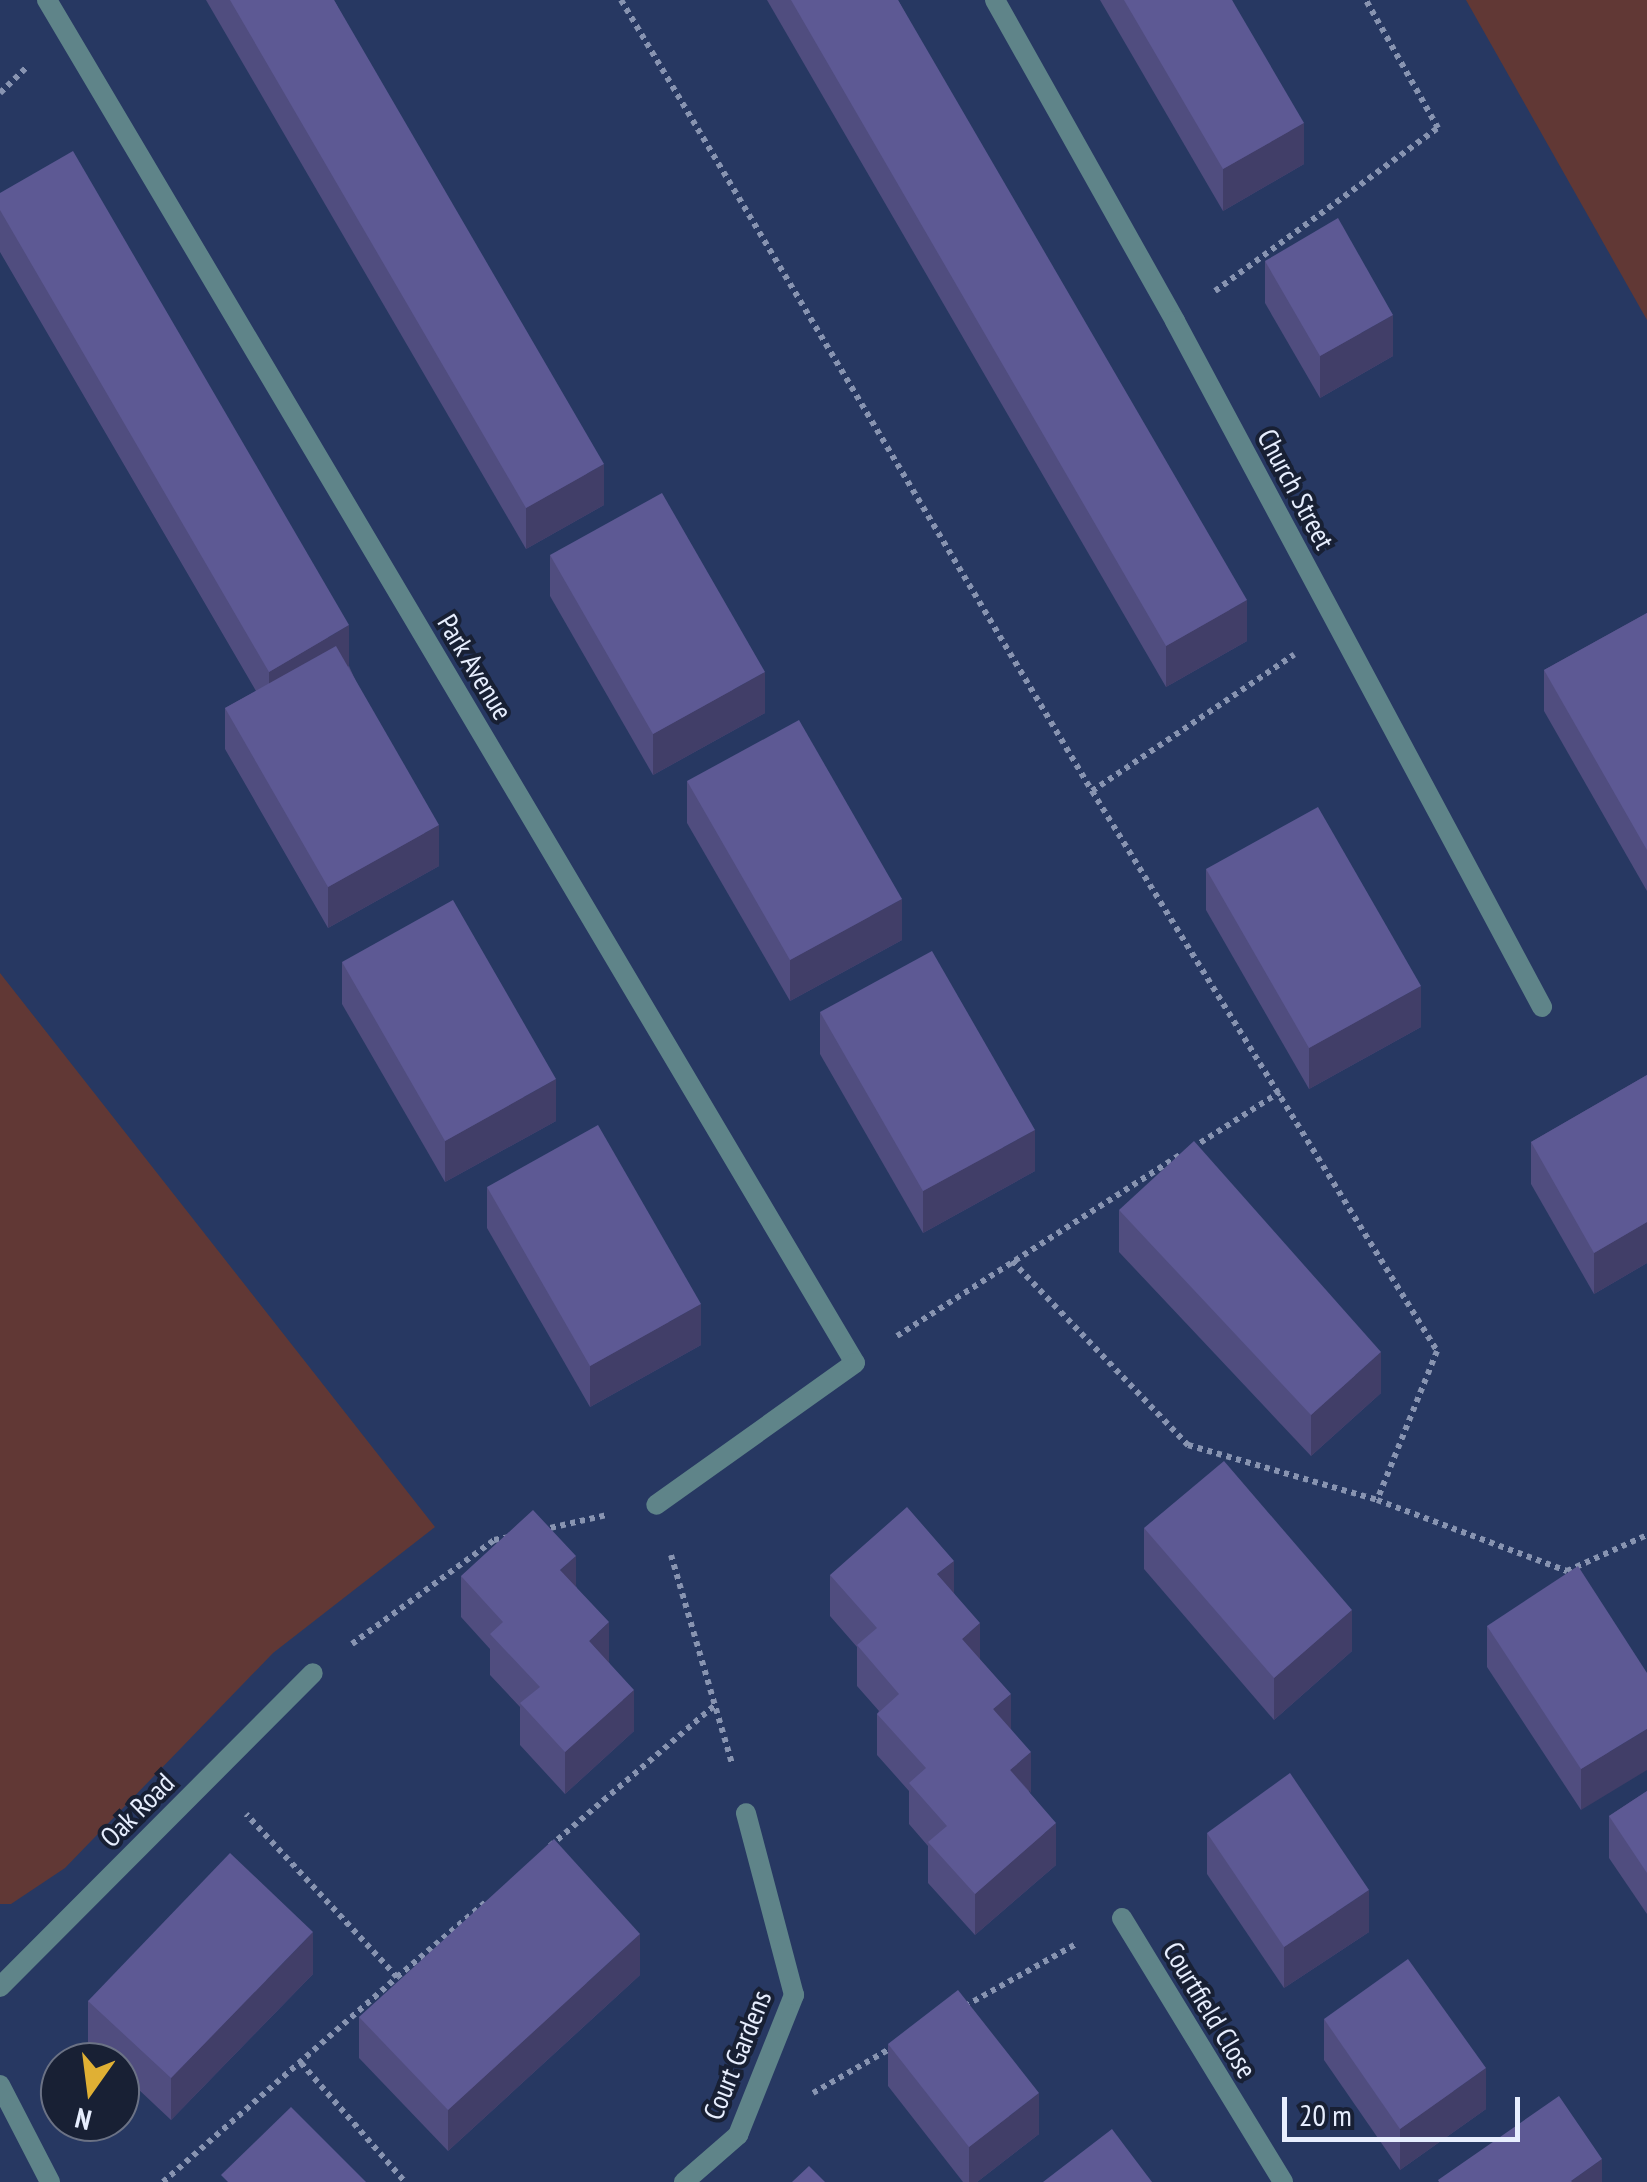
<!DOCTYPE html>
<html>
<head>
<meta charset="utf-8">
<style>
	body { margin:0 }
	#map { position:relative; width:1647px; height:2182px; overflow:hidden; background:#273862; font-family:"PT Sans Narrow",sans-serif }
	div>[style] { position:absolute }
	.green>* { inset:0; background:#613835 }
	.path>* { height:6px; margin-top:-3px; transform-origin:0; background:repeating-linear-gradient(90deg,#8894b1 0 5px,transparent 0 10px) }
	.minor>* { height:20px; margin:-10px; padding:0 10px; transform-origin:10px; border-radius:10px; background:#5f8489 }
	.wall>* { inset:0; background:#504d7f }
	.shaded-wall>* { inset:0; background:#413e68 }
	.building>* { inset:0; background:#5d5994 }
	span { translate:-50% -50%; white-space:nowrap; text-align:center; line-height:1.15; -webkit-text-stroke:8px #182034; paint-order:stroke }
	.street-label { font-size:28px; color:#e7eefe }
	.north { position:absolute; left:40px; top:2042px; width:100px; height:100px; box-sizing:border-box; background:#182034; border:2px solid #6b7285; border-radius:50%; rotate:194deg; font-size:28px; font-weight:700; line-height:40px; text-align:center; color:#e7eefe }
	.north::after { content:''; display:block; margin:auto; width:35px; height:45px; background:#e0b034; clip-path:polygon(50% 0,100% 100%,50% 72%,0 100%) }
	.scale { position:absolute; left:1282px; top:2097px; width:238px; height:45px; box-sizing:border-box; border:5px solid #e7eefe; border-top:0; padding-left:12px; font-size:30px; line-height:35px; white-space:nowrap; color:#e7eefe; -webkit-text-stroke:8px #182034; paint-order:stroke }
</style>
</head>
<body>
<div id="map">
	<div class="green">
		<div style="clip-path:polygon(1466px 0,1647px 0,1647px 320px)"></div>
		<div style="clip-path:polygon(0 973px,435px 1527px,273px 1653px,65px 1868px,11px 1904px,0 1904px)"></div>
	</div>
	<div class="path">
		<div style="left:621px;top:0;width:921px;rotate:59.23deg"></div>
		<div style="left:1092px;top:791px;width:244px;rotate:-34deg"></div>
		<div style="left:0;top:93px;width:39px;rotate:-44deg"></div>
		<div style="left:1215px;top:291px;width:276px;rotate:-36.2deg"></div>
		<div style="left:1438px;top:128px;width:147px;rotate:-119.4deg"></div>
		<div style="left:1092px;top:791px;width:658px;rotate:58.36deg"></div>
		<div style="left:1437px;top:1351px;width:161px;rotate:111.9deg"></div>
		<div style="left:1192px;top:1148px;width:104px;rotate:-32.5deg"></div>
		<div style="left:1012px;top:1261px;width:255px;rotate:46.3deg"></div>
		<div style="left:1188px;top:1445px;width:197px;rotate:16.2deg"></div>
		<div style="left:1377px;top:1500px;width:203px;rotate:20.5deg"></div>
		<div style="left:1567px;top:1571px;width:88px;rotate:-24.2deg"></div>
		<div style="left:897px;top:1336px;width:338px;rotate:-32.6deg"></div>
		<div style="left:541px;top:1530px;width:68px;rotate:-12.8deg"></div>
		<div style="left:671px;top:1555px;width:218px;rotate:73.7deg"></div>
		<div style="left:352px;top:1644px;width:176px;rotate:-36.2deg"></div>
		<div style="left:494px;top:1540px;width:16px;rotate:-11deg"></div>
		<div style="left:550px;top:1846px;width:217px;rotate:-40.5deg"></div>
		<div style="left:397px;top:1977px;width:119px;rotate:-40.2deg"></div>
		<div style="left:965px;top:2006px;width:127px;rotate:-29.2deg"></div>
		<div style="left:301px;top:2063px;width:158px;rotate:48.8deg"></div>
		<div style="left:813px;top:2093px;width:92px;rotate:-29.9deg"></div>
		<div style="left:163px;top:2182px;width:311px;rotate:-41.2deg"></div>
		<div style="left:397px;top:1977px;width:222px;rotate:-132.8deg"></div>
	</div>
	<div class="minor">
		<div style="left:47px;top:0;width:1584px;rotate:59.34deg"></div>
		<div style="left:855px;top:1363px;width:244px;rotate:144.5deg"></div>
		<div style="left:995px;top:0;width:368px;rotate:60.7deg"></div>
		<div style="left:1175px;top:321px;width:778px;rotate:61.85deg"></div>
		<div style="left:1122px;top:1918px;width:309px;rotate:58.6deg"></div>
		<div style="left:0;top:1987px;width:443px;rotate:-45.1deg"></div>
		<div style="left:0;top:2085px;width:109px;rotate:62.7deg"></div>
		<div style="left:684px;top:2182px;width:72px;rotate:-41deg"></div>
		<div style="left:738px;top:2135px;width:151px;rotate:-68.2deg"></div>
		<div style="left:794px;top:1995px;width:188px;rotate:-104.8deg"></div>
	</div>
	<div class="wall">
		<div style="clip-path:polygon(206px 0,334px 0,604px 505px,526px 549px)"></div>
		<div style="clip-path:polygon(767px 0,898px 0,1247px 641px,1166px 687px)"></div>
		<div style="clip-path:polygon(1100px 0,1232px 0,1304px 164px,1223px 211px)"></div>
		<div style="clip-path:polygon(0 193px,349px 666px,439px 866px,328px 928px,225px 749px,225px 708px,256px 691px,0 252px)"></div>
		<div style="clip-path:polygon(1265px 261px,1393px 356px,1320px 398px,1265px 303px)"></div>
		<div style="clip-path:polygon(550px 555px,765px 713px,653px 775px,550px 596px)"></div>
		<div style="clip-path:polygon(1647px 613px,1647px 891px,1544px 711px,1544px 670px)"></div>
		<div style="clip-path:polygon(687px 781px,902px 940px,790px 1001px,687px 823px)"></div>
		<div style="clip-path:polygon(1206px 869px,1421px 1027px,1309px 1089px,1206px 910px)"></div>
		<div style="clip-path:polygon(342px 962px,556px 1121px,445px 1182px,342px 1004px)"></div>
		<div style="clip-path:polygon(820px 1012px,1035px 1171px,923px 1233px,820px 1054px)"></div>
		<div style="clip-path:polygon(1647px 1075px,1647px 1263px,1594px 1294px,1531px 1184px,1531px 1142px)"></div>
		<div style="clip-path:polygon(487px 1187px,701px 1345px,590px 1407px,487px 1228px)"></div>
		<div style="clip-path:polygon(1119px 1210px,1381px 1393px,1311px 1456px,1119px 1252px)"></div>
		<div style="clip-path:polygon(1144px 1528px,1352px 1651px,1274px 1720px,1144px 1569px)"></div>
		<div style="clip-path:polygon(830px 1575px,954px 1593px,980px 1660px,1011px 1729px,1030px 1794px,1056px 1865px,975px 1935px,928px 1883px,928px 1846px,909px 1824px,909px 1791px,877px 1755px,877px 1714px,879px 1711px,857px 1686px,857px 1647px,830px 1616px)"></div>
		<div style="clip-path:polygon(461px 1576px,576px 1586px,609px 1662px,634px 1731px,565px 1794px,520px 1745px,520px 1707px,490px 1675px,490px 1649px,461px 1617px)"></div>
		<div style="clip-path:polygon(1487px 1626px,1647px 1673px,1581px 1810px,1487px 1667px)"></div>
		<div style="clip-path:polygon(1647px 1791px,1647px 1914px,1609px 1858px,1609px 1816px)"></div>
		<div style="clip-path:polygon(1207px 1833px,1369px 1932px,1284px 1988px,1207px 1874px)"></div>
		<div style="clip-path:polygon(313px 1974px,171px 2120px,120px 2072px,120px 2062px,109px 2062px,88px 2042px,88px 2001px)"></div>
		<div style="clip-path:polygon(640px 1975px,448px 2151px,359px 2058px,359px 2017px)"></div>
		<div style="clip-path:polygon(1324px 2019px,1486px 2109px,1400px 2170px,1324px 2060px)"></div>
		<div style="clip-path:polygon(888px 2044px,1039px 2134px,977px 2182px,963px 2182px,888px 2086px)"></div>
	</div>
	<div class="shaded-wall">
		<div style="clip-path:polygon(1304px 123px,1304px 164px,1223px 211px,1223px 169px)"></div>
		<div style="clip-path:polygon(1393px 315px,1393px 356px,1320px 398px,1320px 356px)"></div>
		<div style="clip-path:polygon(604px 464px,604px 505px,526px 549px,526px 508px)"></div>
		<div style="clip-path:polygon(1247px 600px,1247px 641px,1166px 687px,1166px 646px)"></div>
		<div style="clip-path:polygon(349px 625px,349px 666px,269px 713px,269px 672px)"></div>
		<div style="clip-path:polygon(765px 672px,765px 713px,653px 775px,653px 734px)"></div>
		<div style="clip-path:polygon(439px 825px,439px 866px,328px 928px,328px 887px)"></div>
		<div style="clip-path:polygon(902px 899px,902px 940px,790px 1001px,790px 960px)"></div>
		<div style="clip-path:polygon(1421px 986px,1421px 1027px,1309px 1089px,1309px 1048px)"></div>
		<div style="clip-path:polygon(556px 1079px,556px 1121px,445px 1182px,445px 1141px)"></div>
		<div style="clip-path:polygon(1035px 1130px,1035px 1171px,923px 1233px,923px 1191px)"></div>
		<div style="clip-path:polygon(1647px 1222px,1647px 1263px,1594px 1294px,1594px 1253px)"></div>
		<div style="clip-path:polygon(701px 1304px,701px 1345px,590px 1407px,590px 1366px)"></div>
		<div style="clip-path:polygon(1381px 1352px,1381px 1393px,1311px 1456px,1311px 1415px)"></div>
		<div style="clip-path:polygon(576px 1556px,576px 1597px,560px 1570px)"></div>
		<div style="clip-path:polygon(954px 1561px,954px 1602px,937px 1574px)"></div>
		<div style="clip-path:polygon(1352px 1610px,1352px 1651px,1274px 1720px,1274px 1678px)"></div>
		<div style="clip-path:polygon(609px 1622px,609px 1664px,589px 1641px)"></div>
		<div style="clip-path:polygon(980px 1623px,980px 1664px,962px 1639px)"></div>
		<div style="clip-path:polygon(634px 1690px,634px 1731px,565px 1794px,565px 1752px)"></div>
		<div style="clip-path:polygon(1011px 1694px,1011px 1735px,993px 1709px)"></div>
		<div style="clip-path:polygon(1647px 1729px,1647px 1770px,1581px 1810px,1581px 1769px)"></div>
		<div style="clip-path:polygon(1031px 1752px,1031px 1793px,1010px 1770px)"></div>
		<div style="clip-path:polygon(1056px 1823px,1056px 1865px,975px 1935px,975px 1894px)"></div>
		<div style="clip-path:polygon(1369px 1890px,1369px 1932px,1284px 1988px,1284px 1947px)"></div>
		<div style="clip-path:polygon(313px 1932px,313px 1974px,171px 2120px,171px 2078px)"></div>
		<div style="clip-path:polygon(640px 1934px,640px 1975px,448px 2151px,448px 2110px)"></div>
		<div style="clip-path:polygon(1486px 2068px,1486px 2109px,1400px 2170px,1400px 2129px)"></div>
		<div style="clip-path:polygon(1039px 2093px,1039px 2134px,977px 2182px,969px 2182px,969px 2147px)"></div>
		<div style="clip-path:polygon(1602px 2159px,1602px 2182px,1571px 2182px,1571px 2181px)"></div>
	</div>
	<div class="building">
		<div style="clip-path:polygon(230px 0,334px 0,604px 464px,526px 508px)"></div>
		<div style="clip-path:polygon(791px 0,898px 0,1247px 600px,1166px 646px)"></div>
		<div style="clip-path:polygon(1124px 0,1232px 0,1304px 123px,1223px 169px)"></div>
		<div style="clip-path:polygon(73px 151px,349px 625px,269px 672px,0 210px,0 193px)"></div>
		<div style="clip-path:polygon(1338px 218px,1393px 315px,1320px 356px,1265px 261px)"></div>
		<div style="clip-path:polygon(662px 493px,765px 672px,653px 734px,550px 555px)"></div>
		<div style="clip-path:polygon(1647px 613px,1647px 850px,1544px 670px)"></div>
		<div style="clip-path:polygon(336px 646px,439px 825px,328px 887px,225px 708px)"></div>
		<div style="clip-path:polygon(799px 720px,902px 899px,790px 960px,687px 781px)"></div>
		<div style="clip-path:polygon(1318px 807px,1421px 986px,1309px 1048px,1206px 869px)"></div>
		<div style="clip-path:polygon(453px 900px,556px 1079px,445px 1141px,342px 962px)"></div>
		<div style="clip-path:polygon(932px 951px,1035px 1130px,923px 1191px,820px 1012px)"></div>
		<div style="clip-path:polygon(1647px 1075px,1647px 1222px,1594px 1253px,1531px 1142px)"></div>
		<div style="clip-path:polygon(598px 1125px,701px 1304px,590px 1366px,487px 1187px)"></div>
		<div style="clip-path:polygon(1194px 1141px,1381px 1352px,1311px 1415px,1119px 1210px)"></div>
		<div style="clip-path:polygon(1224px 1461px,1352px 1610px,1274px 1678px,1144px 1528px)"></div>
		<div style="clip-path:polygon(907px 1507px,954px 1561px,937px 1574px,980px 1623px,962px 1639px,1011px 1694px,993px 1709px,1031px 1752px,1010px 1770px,1056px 1823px,975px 1894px,928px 1842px,947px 1826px,909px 1783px,926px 1768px,877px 1714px,899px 1694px,857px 1645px,877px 1628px,830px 1575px)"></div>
		<div style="clip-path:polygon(533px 1510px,576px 1556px,560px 1570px,609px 1622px,589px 1641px,634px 1690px,565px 1752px,520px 1703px,540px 1687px,490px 1634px,503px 1622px,461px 1576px)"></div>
		<div style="clip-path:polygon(1578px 1566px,1647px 1673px,1647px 1729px,1581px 1769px,1487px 1626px)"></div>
		<div style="clip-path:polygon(1290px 1773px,1369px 1890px,1284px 1947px,1207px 1833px)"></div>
		<div style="clip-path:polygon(1647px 1791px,1647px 1873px,1609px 1816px)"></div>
		<div style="clip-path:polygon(554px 1839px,640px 1934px,448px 2110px,359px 2017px)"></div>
		<div style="clip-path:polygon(230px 1853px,313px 1932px,171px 2078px,88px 2001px)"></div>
		<div style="clip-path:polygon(1408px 1959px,1486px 2068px,1400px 2129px,1324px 2019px)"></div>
		<div style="clip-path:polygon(958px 1990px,1039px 2093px,969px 2147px,888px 2044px)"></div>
		<div style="clip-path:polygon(1559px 2096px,1602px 2159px,1571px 2181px,1572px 2182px,1439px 2182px,1438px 2180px)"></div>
		<div style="clip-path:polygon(291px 2107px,366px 2182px,228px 2182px,221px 2175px)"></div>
		<div style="clip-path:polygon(1112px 2129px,1152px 2182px,1043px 2182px)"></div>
		<div style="clip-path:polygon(809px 2166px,825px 2182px,792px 2182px)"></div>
	</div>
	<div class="street-label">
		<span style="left:1296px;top:489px;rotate:62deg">Church Street</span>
		<span style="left:475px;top:667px;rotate:59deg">Park Avenue</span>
		<span style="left:137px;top:1810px;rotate:-45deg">Oak Road</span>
		<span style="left:1210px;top:2010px;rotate:59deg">Courtfield Close</span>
		<span style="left:737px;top:2055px;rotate:-68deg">Court Gardens</span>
	</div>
	<div class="north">N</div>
	<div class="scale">20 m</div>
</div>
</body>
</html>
